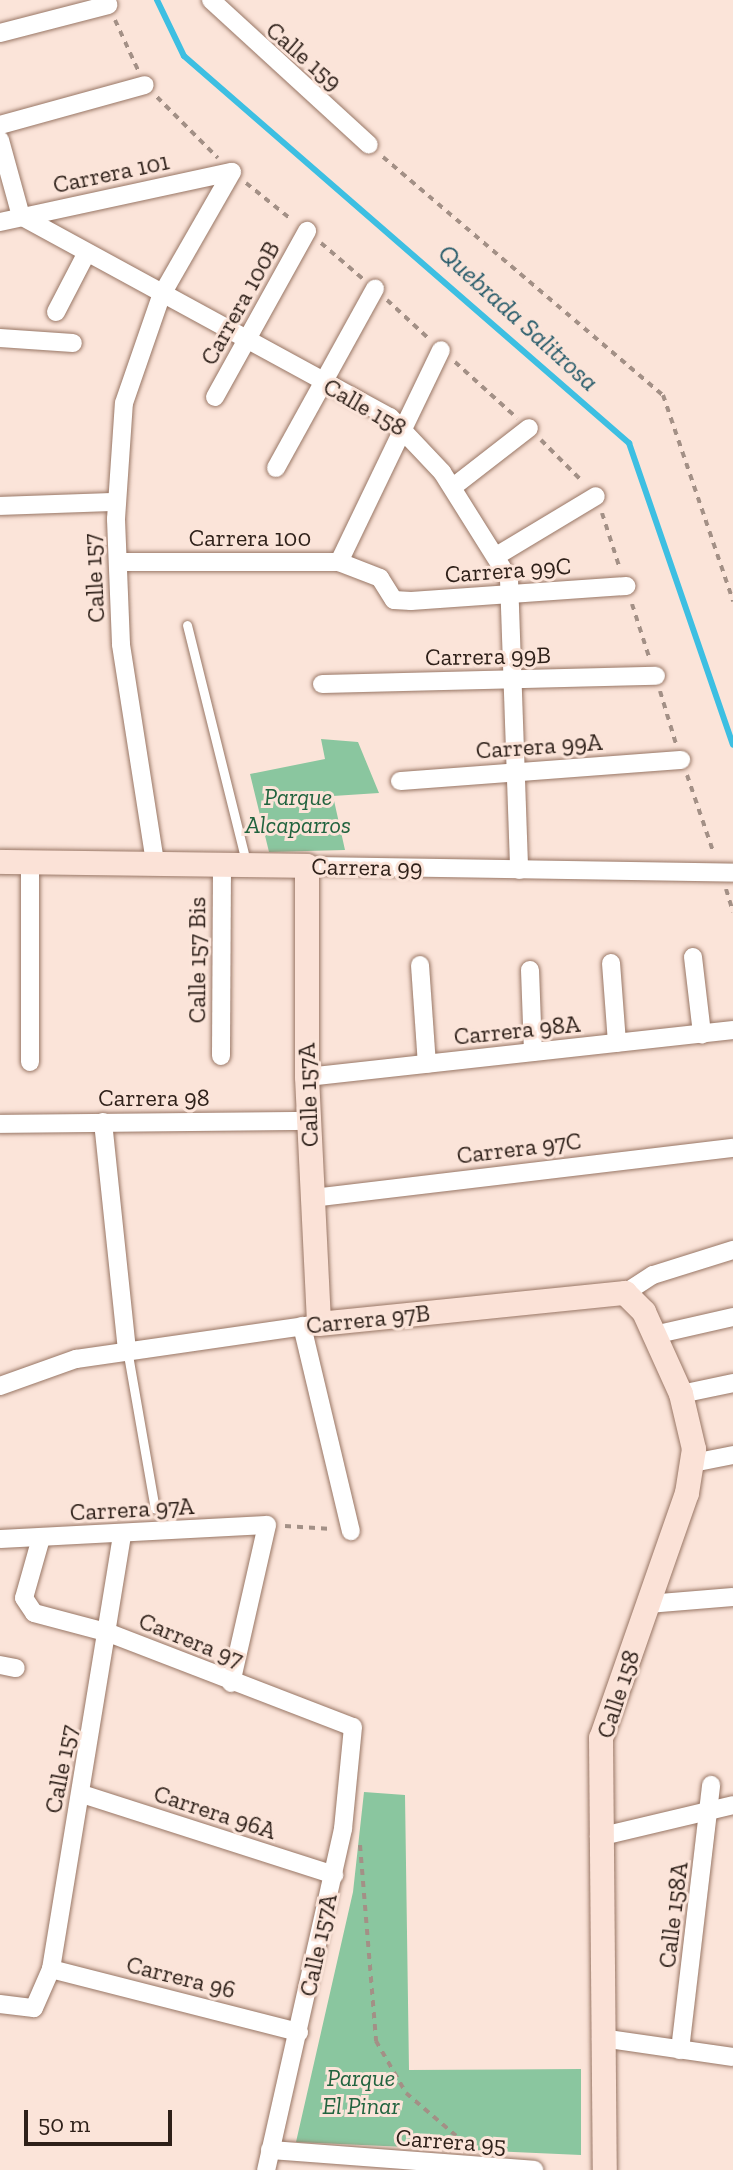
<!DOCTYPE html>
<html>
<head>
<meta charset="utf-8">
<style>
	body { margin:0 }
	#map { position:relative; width:733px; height:2170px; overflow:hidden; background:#fbe4d9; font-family:"Zilla Slab",serif }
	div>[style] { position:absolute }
	.green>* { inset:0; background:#8ac69f }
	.stream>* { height:6px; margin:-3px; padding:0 3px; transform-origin:3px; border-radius:3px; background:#3dbfe2 }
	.path>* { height:4px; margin-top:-2px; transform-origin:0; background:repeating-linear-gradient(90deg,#a39086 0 6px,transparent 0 12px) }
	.roads { filter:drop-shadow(0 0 2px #987665) drop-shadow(0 0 2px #987665) }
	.lane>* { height:9px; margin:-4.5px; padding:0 4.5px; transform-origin:4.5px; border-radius:4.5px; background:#fff }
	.street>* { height:18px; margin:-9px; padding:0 9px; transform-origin:9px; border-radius:9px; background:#fff }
	.secondary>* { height:24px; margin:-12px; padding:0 12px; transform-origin:12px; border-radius:12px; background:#fbe2d7 }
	span { translate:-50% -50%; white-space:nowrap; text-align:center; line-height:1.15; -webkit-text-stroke:6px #fbe4d9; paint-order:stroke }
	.street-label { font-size:24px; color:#2e2019 }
	.park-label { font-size:24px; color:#21633e; font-style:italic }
	.water-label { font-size:26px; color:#275b6a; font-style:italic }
	.scale { position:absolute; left:24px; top:2110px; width:148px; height:36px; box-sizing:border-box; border:4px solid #2e2019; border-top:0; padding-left:10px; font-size:24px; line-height:28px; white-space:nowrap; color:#2e2019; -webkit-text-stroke:6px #fbe4d9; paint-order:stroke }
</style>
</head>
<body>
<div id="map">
	<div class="green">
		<div style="clip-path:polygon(321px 739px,358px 742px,379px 793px,333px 796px,345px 850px,269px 852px,250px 774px,325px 759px)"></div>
		<div style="clip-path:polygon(364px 1792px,405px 1795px,409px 2070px,581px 2069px,581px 2155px,296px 2142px,353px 1892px)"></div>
	</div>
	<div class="stream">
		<div style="left:157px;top:0;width:62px;rotate:64.3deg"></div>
		<div style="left:184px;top:56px;width:590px;rotate:41.01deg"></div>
		<div style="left:629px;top:443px;width:319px;rotate:71deg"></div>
	</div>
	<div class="path">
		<div style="left:115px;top:20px;width:55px;rotate:65.3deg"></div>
		<div style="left:157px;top:97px;width:86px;rotate:45deg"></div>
		<div style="left:383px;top:157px;width:367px;rotate:40.4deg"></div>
		<div style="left:663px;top:395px;width:218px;rotate:71.2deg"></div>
		<div style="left:246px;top:183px;width:59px;rotate:38.8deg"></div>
		<div style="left:321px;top:243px;width:55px;rotate:40.6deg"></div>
		<div style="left:387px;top:300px;width:56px;rotate:42.8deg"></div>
		<div style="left:455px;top:362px;width:84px;rotate:42.1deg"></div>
		<div style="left:541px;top:440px;width:59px;rotate:45deg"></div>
		<div style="left:602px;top:513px;width:59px;rotate:72.2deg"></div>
		<div style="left:632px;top:604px;width:59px;rotate:72.2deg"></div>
		<div style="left:660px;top:691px;width:55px;rotate:73.2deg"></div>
		<div style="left:687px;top:775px;width:83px;rotate:71.1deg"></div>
		<div style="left:726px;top:889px;width:24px;rotate:73deg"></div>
		<div style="left:285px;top:1526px;width:47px;rotate:3.7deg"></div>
		<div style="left:360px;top:1845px;width:197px;rotate:85.3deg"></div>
		<div style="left:376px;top:2041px;width:60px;rotate:60deg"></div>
		<div style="left:406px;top:2093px;width:82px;rotate:40.5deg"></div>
	</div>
	<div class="roads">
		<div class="lane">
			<div style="left:187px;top:625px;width:244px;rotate:76deg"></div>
			<div style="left:127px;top:1349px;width:162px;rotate:80.1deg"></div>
		</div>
		<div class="street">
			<div style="left:211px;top:0;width:214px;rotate:42.5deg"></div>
			<div style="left:0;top:33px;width:112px;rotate:-14.5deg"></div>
			<div style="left:0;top:125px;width:150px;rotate:-15.4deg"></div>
			<div style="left:0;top:140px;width:79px;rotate:74.6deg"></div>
			<div style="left:21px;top:216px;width:420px;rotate:28.6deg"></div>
			<div style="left:390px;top:417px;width:76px;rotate:46.6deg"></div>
			<div style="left:442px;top:472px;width:126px;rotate:57.9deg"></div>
			<div style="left:509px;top:579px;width:291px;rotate:88deg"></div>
			<div style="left:0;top:222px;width:237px;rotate:-12.2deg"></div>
			<div style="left:56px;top:312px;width:63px;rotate:-62.6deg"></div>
			<div style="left:0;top:338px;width:73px;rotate:3.9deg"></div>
			<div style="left:215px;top:397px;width:190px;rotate:-61deg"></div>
			<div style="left:276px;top:468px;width:205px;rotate:-61.1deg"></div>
			<div style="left:453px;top:487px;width:96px;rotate:-37.8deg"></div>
			<div style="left:0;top:506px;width:117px;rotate:-2deg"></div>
			<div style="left:498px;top:555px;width:114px;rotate:-31deg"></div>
			<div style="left:118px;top:562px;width:221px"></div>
			<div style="left:339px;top:562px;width:44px;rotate:21.3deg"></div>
			<div style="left:380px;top:578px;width:26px;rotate:58deg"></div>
			<div style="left:394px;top:600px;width:17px;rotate:3deg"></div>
			<div style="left:411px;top:601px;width:216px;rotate:-4deg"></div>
			<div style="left:339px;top:562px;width:235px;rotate:-64.3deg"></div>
			<div style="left:322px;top:684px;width:334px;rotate:-1.4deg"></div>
			<div style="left:400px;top:781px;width:282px;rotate:-4.3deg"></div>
			<div style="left:155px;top:862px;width:221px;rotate:-98.9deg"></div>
			<div style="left:121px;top:644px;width:125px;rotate:-92.3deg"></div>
			<div style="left:116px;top:519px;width:116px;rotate:-86.1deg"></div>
			<div style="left:124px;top:403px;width:113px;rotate:-70.9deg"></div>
			<div style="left:161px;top:296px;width:143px;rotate:-60.2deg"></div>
			<div style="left:307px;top:866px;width:426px;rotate:0.9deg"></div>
			<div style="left:693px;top:957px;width:78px;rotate:83.3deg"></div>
			<div style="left:611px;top:963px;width:80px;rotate:85.7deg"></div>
			<div style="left:420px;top:965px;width:99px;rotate:86deg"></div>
			<div style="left:530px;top:970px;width:82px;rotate:87.9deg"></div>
			<div style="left:221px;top:1056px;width:191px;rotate:-89.7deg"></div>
			<div style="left:30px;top:1062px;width:200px;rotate:-90deg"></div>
			<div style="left:307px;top:1077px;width:429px;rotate:-6.3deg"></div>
			<div style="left:103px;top:1122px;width:228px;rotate:84deg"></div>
			<div style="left:0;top:1124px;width:309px;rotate:-0.6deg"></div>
			<div style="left:312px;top:1198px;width:424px;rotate:-6.8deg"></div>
			<div style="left:625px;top:1293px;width:33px;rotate:-33deg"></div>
			<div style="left:653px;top:1275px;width:84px;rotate:-17.4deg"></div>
			<div style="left:302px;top:1326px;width:211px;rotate:76.6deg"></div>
			<div style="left:654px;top:1335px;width:81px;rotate:-12.8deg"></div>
			<div style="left:0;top:1386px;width:81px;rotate:-19.6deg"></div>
			<div style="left:76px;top:1359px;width:246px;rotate:-8.2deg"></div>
			<div style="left:681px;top:1394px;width:53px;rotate:-11.9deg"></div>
			<div style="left:693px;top:1463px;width:41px;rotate:-11.3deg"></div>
			<div style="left:41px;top:1538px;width:62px;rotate:105.8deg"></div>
			<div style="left:24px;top:1598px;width:18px;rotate:56deg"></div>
			<div style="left:34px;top:1613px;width:78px;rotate:14.9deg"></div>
			<div style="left:109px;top:1633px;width:261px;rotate:21.1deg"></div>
			<div style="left:353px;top:1727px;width:102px;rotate:95.6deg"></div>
			<div style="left:343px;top:1829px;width:350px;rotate:102.7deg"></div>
			<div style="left:0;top:1539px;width:267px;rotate:-3deg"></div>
			<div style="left:267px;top:1525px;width:162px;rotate:102.8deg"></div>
			<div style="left:648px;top:1604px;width:85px;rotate:-4.7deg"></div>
			<div style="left:0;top:1665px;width:16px;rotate:11deg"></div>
			<div style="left:82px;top:1794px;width:265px;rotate:17.8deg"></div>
			<div style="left:599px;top:1837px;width:138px;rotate:-13.4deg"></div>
			<div style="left:51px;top:1969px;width:256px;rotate:14.3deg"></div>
			<div style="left:0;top:2004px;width:34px;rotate:7deg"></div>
			<div style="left:34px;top:2008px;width:43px;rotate:-66.4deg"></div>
			<div style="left:51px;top:1969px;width:441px;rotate:-80.7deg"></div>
			<div style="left:601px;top:2038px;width:133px;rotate:8.2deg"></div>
			<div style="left:680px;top:2050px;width:267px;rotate:-83.3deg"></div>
			<div style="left:270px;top:2150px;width:265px;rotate:4.3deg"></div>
		</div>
		<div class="secondary">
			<div style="left:0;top:862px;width:307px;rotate:0.7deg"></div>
			<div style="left:307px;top:866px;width:211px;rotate:90deg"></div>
			<div style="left:307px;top:1077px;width:247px;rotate:87.2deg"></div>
			<div style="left:319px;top:1324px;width:308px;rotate:-5.8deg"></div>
			<div style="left:625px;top:1293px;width:27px;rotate:45deg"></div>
			<div style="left:644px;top:1312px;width:90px;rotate:65.7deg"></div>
			<div style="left:681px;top:1394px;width:57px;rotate:76.7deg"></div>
			<div style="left:694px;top:1449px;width:45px;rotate:99deg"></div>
			<div style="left:687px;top:1493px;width:260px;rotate:109.3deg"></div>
			<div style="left:601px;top:1738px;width:432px;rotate:89.5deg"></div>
		</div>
	</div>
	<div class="street-label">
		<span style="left:304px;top:56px;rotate:41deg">Calle 159</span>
		<span style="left:111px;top:173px;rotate:-12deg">Carrera 101</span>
		<span style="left:240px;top:303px;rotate:-61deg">Carrera 100B</span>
		<span style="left:365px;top:407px;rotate:30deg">Calle 158</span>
		<span style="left:250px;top:538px">Carrera 100</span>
		<span style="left:508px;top:570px;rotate:-4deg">Carrera 99C</span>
		<span style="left:94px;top:578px;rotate:-93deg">Calle 157</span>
		<span style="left:488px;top:656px;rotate:-1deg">Carrera 99B</span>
		<span style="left:539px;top:746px;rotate:-4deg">Carrera 99A</span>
		<span style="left:367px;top:867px;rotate:1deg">Carrera 99</span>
		<span style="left:197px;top:960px;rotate:-90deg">Calle 157 Bis</span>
		<span style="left:517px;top:1030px;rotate:-6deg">Carrera 98A</span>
		<span style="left:308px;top:1095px;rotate:-92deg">Calle 157A</span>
		<span style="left:154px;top:1098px">Carrera 98</span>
		<span style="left:519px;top:1148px;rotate:-7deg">Carrera 97C</span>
		<span style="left:368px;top:1319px;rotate:-6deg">Carrera 97B</span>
		<span style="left:132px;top:1509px;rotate:-3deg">Carrera 97A</span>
		<span style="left:191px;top:1640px;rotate:22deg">Carrera 97</span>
		<span style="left:618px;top:1694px;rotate:-72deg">Calle 158</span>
		<span style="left:61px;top:1769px;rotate:-79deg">Calle 157</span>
		<span style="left:215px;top:1812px;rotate:18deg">Carrera 96A</span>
		<span style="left:673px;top:1915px;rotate:-83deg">Calle 158A</span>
		<span style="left:318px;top:1945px;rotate:-78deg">Calle 157A</span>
		<span style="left:181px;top:1977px;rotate:14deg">Carrera 96</span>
		<span style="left:451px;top:2141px;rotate:4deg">Carrera 95</span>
	</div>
	<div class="park-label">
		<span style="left:298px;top:811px">Parque<br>Alcaparros</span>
		<span style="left:361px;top:2092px">Parque<br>El Pinar</span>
	</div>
	<div class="water-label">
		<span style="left:518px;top:318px;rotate:42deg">Quebrada Salitrosa</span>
	</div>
	<div class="scale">50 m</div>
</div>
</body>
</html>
